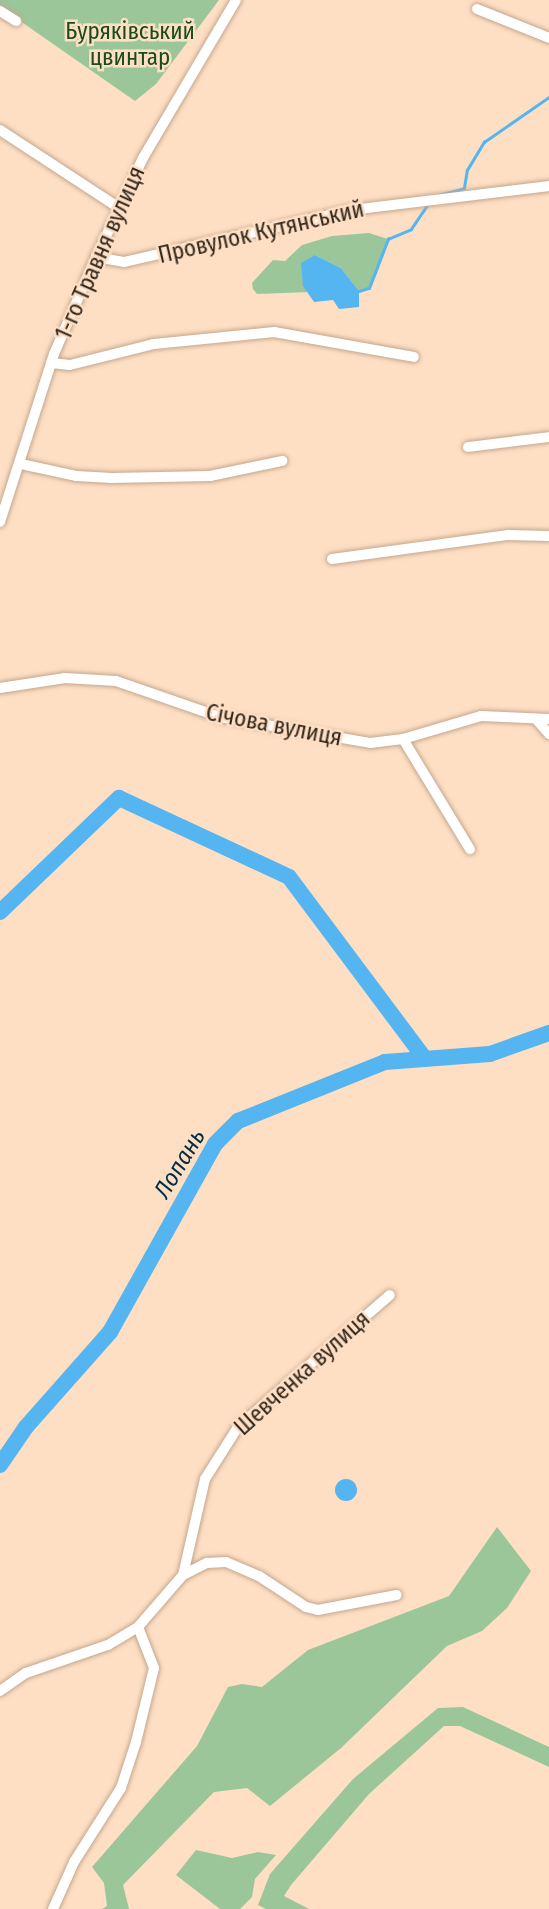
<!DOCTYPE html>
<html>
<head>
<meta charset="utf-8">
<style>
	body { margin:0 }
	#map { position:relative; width:549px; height:1909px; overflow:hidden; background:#fedfc4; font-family:"Fira Sans Condensed",sans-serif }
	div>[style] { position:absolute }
	.green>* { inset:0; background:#9ac699 }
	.water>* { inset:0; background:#55b5f1 }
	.round { border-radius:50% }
	.stream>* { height:2.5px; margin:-1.25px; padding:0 1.25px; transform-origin:1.25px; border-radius:1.25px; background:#55b5f1 }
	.river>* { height:16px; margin:-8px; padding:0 8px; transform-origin:8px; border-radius:8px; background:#55b5f1 }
	.roads { filter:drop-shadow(0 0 2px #c4a78d) drop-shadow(0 0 2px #c4a78d) }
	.minor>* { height:10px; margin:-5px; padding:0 5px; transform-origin:5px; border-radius:5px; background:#fff }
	span { translate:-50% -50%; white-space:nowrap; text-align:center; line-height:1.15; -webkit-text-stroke:5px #fedfc4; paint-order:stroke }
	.park-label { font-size:23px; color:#194c1d }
	.street-label { font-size:23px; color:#32271c }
	.water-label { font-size:24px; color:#022d45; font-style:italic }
</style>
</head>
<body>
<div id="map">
	<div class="green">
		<div style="clip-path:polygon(0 0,219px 0,156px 84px,135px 101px,0 7px)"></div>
		<div style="clip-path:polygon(369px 233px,388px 239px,369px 288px,359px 291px,341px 268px,315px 255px,310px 292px,257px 294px,253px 289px,252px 283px,273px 260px,285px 261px,302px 245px,332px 236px)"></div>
		<div style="clip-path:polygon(497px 1527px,531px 1571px,507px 1608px,482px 1631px,447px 1646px,341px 1748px,270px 1806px,247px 1788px,214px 1792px,123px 1885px,129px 1909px,102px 1909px,107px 1906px,104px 1883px,92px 1867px,197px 1746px,228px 1687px,242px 1684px,262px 1687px,308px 1650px,449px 1596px)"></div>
		<div style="clip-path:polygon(463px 1707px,549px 1747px,549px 1767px,460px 1726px,444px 1726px,369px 1794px,291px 1885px,284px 1896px,309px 1909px,266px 1909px,258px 1905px,270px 1874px,353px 1779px,438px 1708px)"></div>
		<div style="clip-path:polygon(196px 1850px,232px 1858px,258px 1852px,276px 1855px,255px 1879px,252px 1897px,240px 1909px,220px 1909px,176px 1875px)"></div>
	</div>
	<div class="water">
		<div style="clip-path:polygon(315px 255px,341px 268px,359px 291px,359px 307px,339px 309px,333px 300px,314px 302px,303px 286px,301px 263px)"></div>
		<div class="round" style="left:335px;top:1479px;width:22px;height:22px"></div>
	</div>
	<div class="stream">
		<div style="left:435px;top:196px;width:30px;rotate:-15deg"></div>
		<div style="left:464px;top:188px;width:18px;rotate:-81deg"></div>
		<div style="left:467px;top:170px;width:33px;rotate:-59deg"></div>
		<div style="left:484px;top:142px;width:79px;rotate:-34.7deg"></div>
		<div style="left:359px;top:291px;width:10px;rotate:-17deg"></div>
		<div style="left:369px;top:288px;width:53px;rotate:-68.8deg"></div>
		<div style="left:388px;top:239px;width:25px;rotate:-23deg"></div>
		<div style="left:411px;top:229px;width:30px;rotate:-56deg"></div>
	</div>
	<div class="river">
		<div style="left:0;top:912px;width:165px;rotate:-43.8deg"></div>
		<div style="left:119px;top:798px;width:187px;rotate:24.9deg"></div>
		<div style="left:289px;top:877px;width:227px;rotate:53.2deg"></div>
		<div style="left:0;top:1465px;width:46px;rotate:-55.6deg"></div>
		<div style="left:26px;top:1427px;width:127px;rotate:-48.5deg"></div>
		<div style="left:110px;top:1332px;width:215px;rotate:-60.8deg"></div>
		<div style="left:215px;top:1144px;width:33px;rotate:-45deg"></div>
		<div style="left:238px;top:1121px;width:158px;rotate:-21.9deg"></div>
		<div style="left:385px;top:1062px;width:105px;rotate:-4.4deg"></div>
		<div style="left:490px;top:1054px;width:63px;rotate:-19.6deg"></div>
	</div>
	<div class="roads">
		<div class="minor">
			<div style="left:477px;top:9px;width:78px;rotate:21.9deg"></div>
			<div style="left:0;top:11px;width:19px;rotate:32deg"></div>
			<div style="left:0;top:130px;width:142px;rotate:33.2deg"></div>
			<div style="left:96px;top:257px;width:28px;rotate:10deg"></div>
			<div style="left:124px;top:262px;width:233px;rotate:-12.9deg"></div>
			<div style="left:351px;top:210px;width:199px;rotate:-6.9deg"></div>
			<div style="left:51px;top:363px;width:19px;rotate:6deg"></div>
			<div style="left:70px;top:365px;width:87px;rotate:-14deg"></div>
			<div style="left:154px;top:344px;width:121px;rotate:-5.7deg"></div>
			<div style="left:274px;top:332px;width:142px;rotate:10.1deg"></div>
			<div style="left:468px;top:447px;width:82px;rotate:-7deg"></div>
			<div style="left:21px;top:464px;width:56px;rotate:12.3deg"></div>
			<div style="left:76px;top:476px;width:36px;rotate:3deg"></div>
			<div style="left:112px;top:478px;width:98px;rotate:-1.2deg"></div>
			<div style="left:210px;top:476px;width:74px;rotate:-11.8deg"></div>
			<div style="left:0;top:522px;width:176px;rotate:-72.2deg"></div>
			<div style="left:54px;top:354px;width:106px;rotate:-66.6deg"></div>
			<div style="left:96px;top:257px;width:110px;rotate:-64.6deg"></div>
			<div style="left:143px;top:158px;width:183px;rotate:-59.5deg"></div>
			<div style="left:332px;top:559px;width:178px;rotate:-7.8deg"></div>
			<div style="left:508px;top:535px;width:41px;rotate:1.4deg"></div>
			<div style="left:0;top:688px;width:66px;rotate:-8.7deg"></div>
			<div style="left:65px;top:678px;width:51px;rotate:3.4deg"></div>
			<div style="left:116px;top:681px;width:110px;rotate:19.1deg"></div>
			<div style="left:220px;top:717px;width:152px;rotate:9.8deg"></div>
			<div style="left:370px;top:743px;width:33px;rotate:-7deg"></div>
			<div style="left:403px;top:739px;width:81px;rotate:-16.4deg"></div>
			<div style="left:481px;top:716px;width:68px;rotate:2.5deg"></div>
			<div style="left:536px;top:719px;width:20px;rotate:49deg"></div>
			<div style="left:403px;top:739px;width:129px;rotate:58.7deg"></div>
			<div style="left:183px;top:1575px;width:27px;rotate:-27deg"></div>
			<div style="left:207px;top:1563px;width:19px;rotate:-3deg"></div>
			<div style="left:226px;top:1562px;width:36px;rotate:23deg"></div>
			<div style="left:259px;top:1576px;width:56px;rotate:33.4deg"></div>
			<div style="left:306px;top:1607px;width:12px;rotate:14deg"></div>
			<div style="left:318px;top:1610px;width:80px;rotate:-10.8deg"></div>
			<div style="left:0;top:1691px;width:32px;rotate:-35deg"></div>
			<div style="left:26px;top:1673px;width:87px;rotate:-18.9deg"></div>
			<div style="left:108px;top:1645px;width:35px;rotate:-31deg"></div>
			<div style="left:138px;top:1627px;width:69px;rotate:-49.1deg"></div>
			<div style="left:183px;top:1575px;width:98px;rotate:-77.1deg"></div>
			<div style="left:205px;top:1479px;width:62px;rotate:-57.6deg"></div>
			<div style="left:238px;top:1427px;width:201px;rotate:-41deg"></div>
			<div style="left:53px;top:1909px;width:51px;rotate:-65.9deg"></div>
			<div style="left:74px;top:1862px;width:88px;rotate:-57.6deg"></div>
			<div style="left:121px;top:1788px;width:48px;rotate:-71.9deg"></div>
			<div style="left:136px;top:1742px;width:76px;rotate:-76.3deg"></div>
			<div style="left:154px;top:1668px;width:44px;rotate:-111.3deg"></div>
		</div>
	</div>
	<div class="park-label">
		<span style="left:130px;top:44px">Буряківський<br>цвинтар</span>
	</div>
	<div class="street-label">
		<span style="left:261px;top:232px;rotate:-13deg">Провулок Кутянський</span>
		<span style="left:100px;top:253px;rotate:-66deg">1-го Травня вулиця</span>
		<span style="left:274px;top:725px;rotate:11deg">Січова вулиця</span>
		<span style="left:302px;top:1373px;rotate:-42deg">Шевченка вулиця</span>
	</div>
	<div class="water-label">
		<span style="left:180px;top:1164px;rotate:-59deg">Лопань</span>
	</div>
</div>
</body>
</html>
